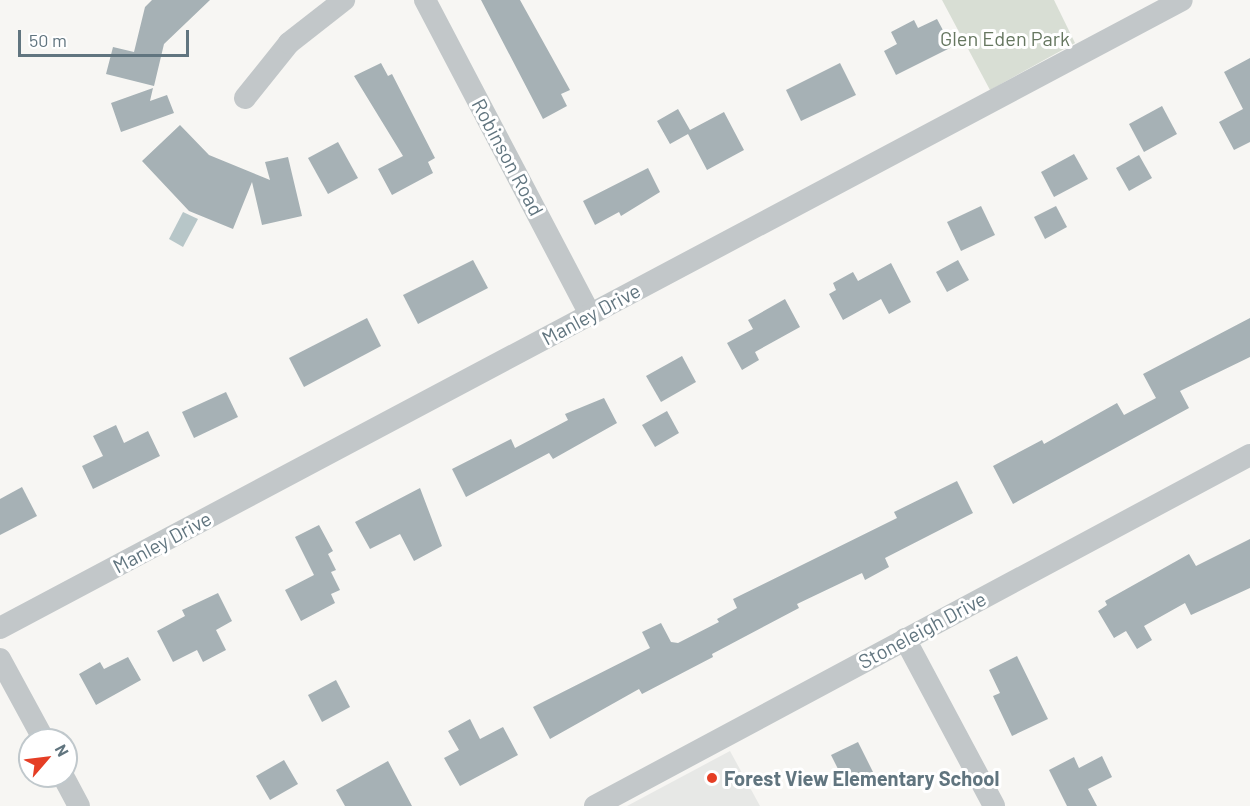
<!DOCTYPE html>
<html>
<head>
<meta charset="utf-8">
<style>
	body { margin:0 }
	#map { position:relative; width:1250px; height:806px; overflow:hidden; background:#f7f6f3; font-family:Barlow,sans-serif }
	div>[style] { position:absolute }
	.built>* { inset:0; background:#e7e8e6 }
	.green>* { inset:0; background:#d8ded4 }
	.water>* { inset:0; background:#b7c6c8 }
	.building>* { inset:0; background:#a6b1b5 }
	.street>* { height:22px; margin:-11px; padding:0 11px; transform-origin:11px; border-radius:11px; background:#c2c7c9 }
	.dots>* { width:16px; height:16px; translate:-50% -50%; box-sizing:border-box; border:3px solid #fff; border-radius:50% }
	span { translate:-50% -50%; white-space:nowrap; text-align:center; line-height:1.15; -webkit-text-stroke:6px #fff; paint-order:stroke }
	.park-label { font-size:20px; color:#667760 }
	.street-label { font-size:20px; color:#61757f }
	.poi-label { font-size:20px; color:#61757f; font-weight:700 }
	.left { translate:0 -50%; text-align:left }
	.north { position:absolute; left:18px; top:728px; width:60px; height:60px; box-sizing:border-box; background:#fff; border:2px solid #c0c8cc; border-radius:50%; rotate:62deg; font-size:16px; font-weight:700; line-height:24px; text-align:center; color:#61757f }
	.north::after { content:''; display:block; margin:auto; width:21px; height:27px; background:#e53e25; clip-path:polygon(50% 0,100% 100%,50% 72%,0 100%) }
	.scale { position:absolute; left:18px; top:30px; width:171px; height:27px; box-sizing:border-box; border:3px solid #61757f; border-top:0; padding-left:8px; font-size:18px; line-height:21px; white-space:nowrap; color:#61757f; -webkit-text-stroke:4px #fff; paint-order:stroke }
</style>
</head>
<body>
<div id="map">
	<div class="built">
		<div style="clip-path:polygon(730px 751px,760px 806px,627px 806px)"></div>
	</div>
	<div class="green">
		<div style="clip-path:polygon(942px 0,1054px 0,1075px 43px,990px 90px)"></div>
	</div>
	<div class="water">
		<div style="clip-path:polygon(183px 212px,198px 219px,183px 247px,169px 239px)"></div>
	</div>
	<div class="building">
		<div style="clip-path:polygon(152px 0,210px 0,164px 44px,154px 86px,106px 74px,113px 47px,134px 52px,145px 7px)"></div>
		<div style="clip-path:polygon(481px 0,520px 0,570px 90px,561px 94px,567px 106px,543px 119px)"></div>
		<div style="clip-path:polygon(937px 19px,952px 47px,896px 75px,884px 51px,897px 44px,891px 32px,914px 20px,918px 28px)"></div>
		<div style="clip-path:polygon(1250px 58px,1250px 142px,1234px 150px,1219px 122px,1243px 109px,1224px 72px)"></div>
		<div style="clip-path:polygon(381px 63px,388px 76px,392px 74px,435px 158px,428px 162px,433px 173px,392px 195px,378px 169px,403px 156px,354px 76px)"></div>
		<div style="clip-path:polygon(840px 63px,856px 95px,801px 121px,786px 90px)"></div>
		<div style="clip-path:polygon(153px 88px,150px 101px,167px 95px,174px 113px,121px 132px,111px 103px)"></div>
		<div style="clip-path:polygon(1162px 106px,1177px 134px,1144px 152px,1129px 124px)"></div>
		<div style="clip-path:polygon(678px 109px,690px 130px,724px 112px,744px 150px,707px 170px,688px 134px,670px 144px,657px 121px)"></div>
		<div style="clip-path:polygon(180px 125px,209px 155px,270px 180px,265px 162px,288px 157px,302px 216px,262px 225px,252px 182px,233px 229px,189px 211px,142px 161px)"></div>
		<div style="clip-path:polygon(338px 142px,358px 178px,328px 194px,308px 158px)"></div>
		<div style="clip-path:polygon(1074px 154px,1088px 179px,1054px 197px,1041px 172px)"></div>
		<div style="clip-path:polygon(1139px 155px,1152px 178px,1129px 191px,1116px 168px)"></div>
		<div style="clip-path:polygon(648px 168px,660px 192px,621px 216px,619px 212px,595px 225px,583px 201px)"></div>
		<div style="clip-path:polygon(981px 206px,995px 235px,961px 251px,947px 222px)"></div>
		<div style="clip-path:polygon(1056px 206px,1067px 227px,1045px 239px,1034px 217px)"></div>
		<div style="clip-path:polygon(473px 260px,488px 288px,418px 324px,403px 295px)"></div>
		<div style="clip-path:polygon(958px 260px,969px 280px,947px 292px,936px 272px)"></div>
		<div style="clip-path:polygon(891px 263px,911px 302px,889px 314px,881px 299px,843px 320px,829px 294px,836px 290px,833px 283px,853px 272px,858px 281px)"></div>
		<div style="clip-path:polygon(785px 299px,800px 327px,755px 352px,759px 360px,742px 370px,727px 343px,753px 329px,748px 320px)"></div>
		<div style="clip-path:polygon(367px 318px,381px 346px,304px 387px,289px 358px)"></div>
		<div style="clip-path:polygon(1250px 318px,1250px 357px,1180px 391px,1189px 408px,1013px 504px,993px 466px,1042px 440px,1044px 444px,1117px 403px,1124px 415px,1156px 398px,1143px 374px)"></div>
		<div style="clip-path:polygon(682px 356px,696px 382px,661px 402px,646px 376px)"></div>
		<div style="clip-path:polygon(226px 392px,238px 417px,194px 438px,182px 412px)"></div>
		<div style="clip-path:polygon(604px 398px,617px 423px,553px 459px,549px 453px,466px 497px,452px 469px,511px 439px,515px 448px,568px 420px,565px 414px)"></div>
		<div style="clip-path:polygon(667px 411px,679px 433px,655px 447px,642px 425px)"></div>
		<div style="clip-path:polygon(116px 425px,124px 443px,148px 431px,160px 456px,93px 489px,82px 466px,103px 456px,93px 436px)"></div>
		<div style="clip-path:polygon(957px 481px,973px 513px,885px 558px,889px 567px,865px 580px,862px 573px,797px 604px,799px 608px,712px 654px,713px 657px,642px 694px,639px 689px,550px 739px,533px 707px,650px 648px,642px 632px,661px 623px,671px 642px,678px 643px,719px 622px,717px 619px,737px 608px,733px 599px,897px 518px,894px 512px)"></div>
		<div style="clip-path:polygon(22px 487px,37px 516px,0 535px,0 499px)"></div>
		<div style="clip-path:polygon(420px 488px,442px 546px,414px 561px,400px 534px,370px 549px,355px 522px)"></div>
		<div style="clip-path:polygon(319px 525px,333px 551px,328px 554px,336px 570px,331px 572px,340px 590px,331px 594px,335px 603px,301px 621px,285px 590px,314px 575px,295px 537px)"></div>
		<div style="clip-path:polygon(1250px 539px,1250px 588px,1191px 615px,1185px 603px,1144px 626px,1152px 640px,1137px 649px,1126px 631px,1114px 638px,1098px 611px,1107px 605px,1105px 601px,1189px 554px,1196px 566px)"></div>
		<div style="clip-path:polygon(218px 593px,232px 621px,216px 630px,226px 650px,203px 662px,197px 650px,173px 662px,157px 631px,185px 616px,182px 610px)"></div>
		<div style="clip-path:polygon(1017px 656px,1048px 719px,1012px 736px,993px 696px,1000px 693px,989px 670px)"></div>
		<div style="clip-path:polygon(128px 657px,141px 680px,96px 705px,79px 674px,100px 662px,104px 669px)"></div>
		<div style="clip-path:polygon(336px 680px,350px 707px,322px 722px,308px 695px)"></div>
		<div style="clip-path:polygon(470px 719px,480px 739px,503px 727px,518px 755px,460px 786px,444px 758px,459px 750px,448px 731px)"></div>
		<div style="clip-path:polygon(858px 742px,873px 772px,846px 785px,831px 755px)"></div>
		<div style="clip-path:polygon(1102px 756px,1112px 777px,1088px 789px,1097px 806px,1067px 806px,1049px 770px,1074px 757px,1079px 768px)"></div>
		<div style="clip-path:polygon(284px 760px,298px 784px,270px 800px,256px 776px)"></div>
		<div style="clip-path:polygon(388px 761px,412px 806px,345px 806px,336px 790px)"></div>
	</div>
	<div class="street">
		<div style="left:425px;top:0;width:355px;rotate:62.3deg"></div>
		<div style="left:245px;top:98px;width:70px;rotate:-51.3deg"></div>
		<div style="left:289px;top:43px;width:70px;rotate:-38deg"></div>
		<div style="left:0;top:628px;width:1338px;rotate:-27.98deg"></div>
		<div style="left:905px;top:639px;width:189px;rotate:61.9deg"></div>
		<div style="left:0;top:659px;width:92px;rotate:61.5deg"></div>
		<div style="left:63px;top:776px;width:34px;rotate:62deg"></div>
		<div style="left:595px;top:806px;width:743px;rotate:-28.19deg"></div>
	</div>
	<div class="dots">
		<div style="left:712px;top:778px;background:#e53e25"></div>
	</div>
	<div class="park-label">
		<span style="left:1005px;top:38px">Glen Eden Park</span>
	</div>
	<div class="street-label">
		<span style="left:508px;top:157px;rotate:62deg">Robinson Road</span>
		<span style="left:591px;top:314px;rotate:-28deg">Manley Drive</span>
		<span style="left:162px;top:542px;rotate:-28deg">Manley Drive</span>
		<span style="left:922px;top:630px;rotate:-28deg">Stoneleigh Drive</span>
	</div>
	<div class="poi-label">
		<span class="left" style="left:724px;top:778px">Forest View Elementary School</span>
	</div>
	<div class="north">N</div>
	<div class="scale">50 m</div>
</div>
</body>
</html>
